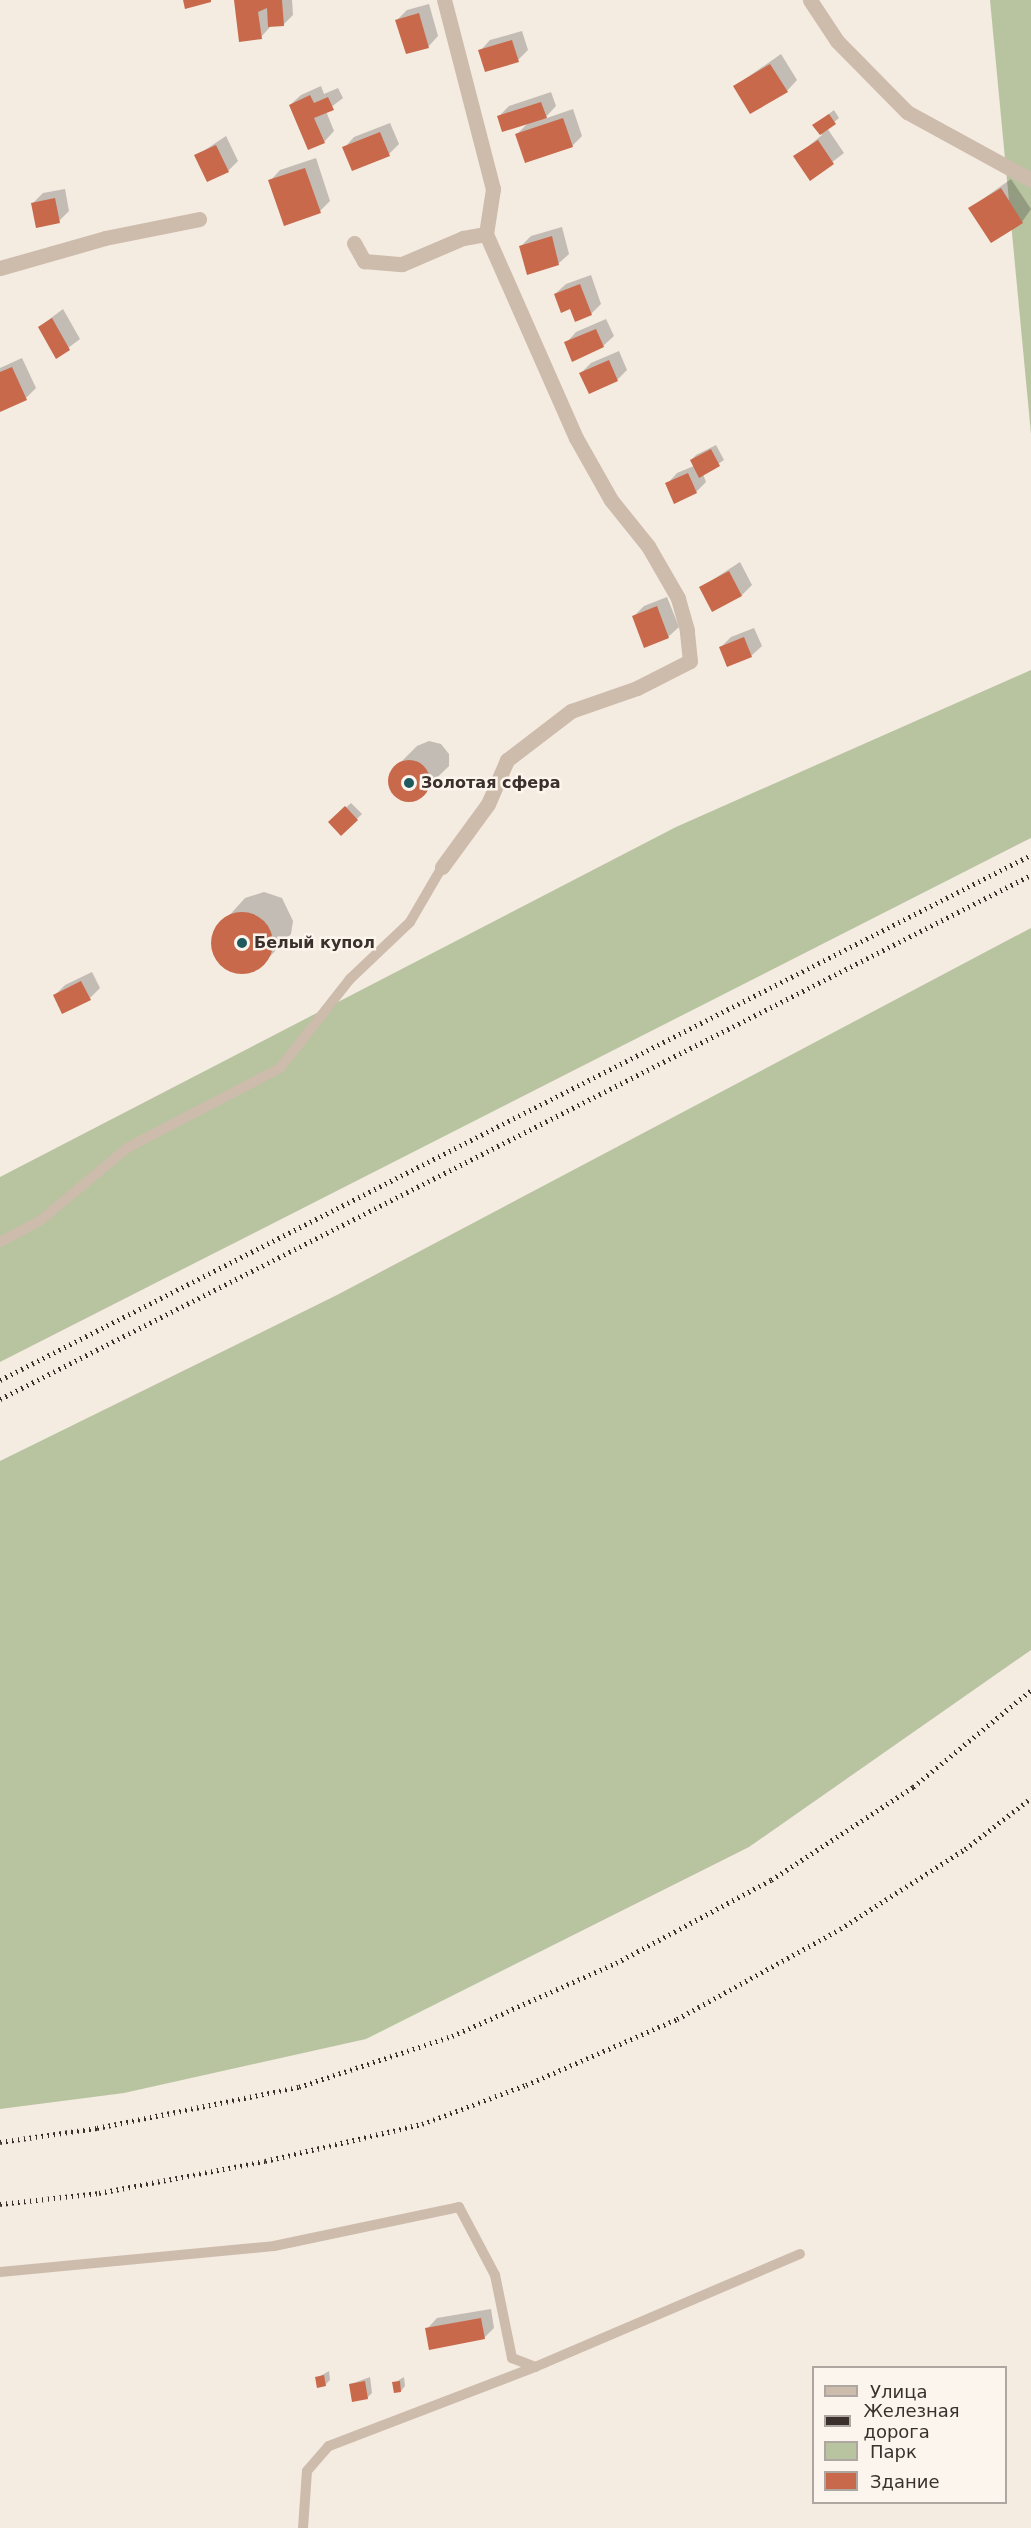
<!DOCTYPE html>
<html>
<head>
<meta charset="utf-8">
<style>
	body { margin:0 }
	#map { position:relative; width:1031px; height:2528px; overflow:hidden; background:#f4ebe1; font-family:"DejaVu Sans",sans-serif }
	div>[style] { position:absolute }
	.green>* { inset:0; background:#b8c4a0 }
	.shadow>* { inset:0; background:#0003 }
	.building>* { inset:0; background:#c8694b }
	.round { border-radius:50% }
	.service>* { height:10px; margin:-5px; padding:0 5px; transform-origin:5px; border-radius:5px; background:#cdbbac }
	.minor>* { height:15px; margin:-7.5px; padding:0 7.5px; transform-origin:7.5px; border-radius:7.5px; background:#cdbbac }
	.rail>* { height:4.5px; margin-top:-2.25px; transform-origin:0; background:repeating-linear-gradient(90deg,#3b302b 0 1.5px,transparent 0 6px) }
	.dots>* { width:16px; height:16px; translate:-50% -50%; box-sizing:border-box; border:3px solid #fbf5ee; border-radius:50% }
	span { translate:-50% -50%; white-space:nowrap; text-align:center; line-height:1.15; -webkit-text-stroke:5px #fbf5ee; paint-order:stroke }
	.poi-label { font-size:16px; color:#3b302b; font-weight:700 }
	.left { translate:0 -50%; text-align:left }
	.legend { position:absolute; left:812px; top:2366px; width:195px; height:138px; box-sizing:border-box; background:#fbf5ee; border:2px solid #aea6a0; margin:0; padding:8px 10px; list-style:none; font-size:18px; color:#3b302b }
	.legend li { display:flex; align-items:center; gap:12px; height:30px }
	.legend b { width:30px; border:2px solid #aea6a0 }
</style>
</head>
<body>
<div id="map">
	<div class="green">
		<div style="clip-path:polygon(990px 0,1031px 0,1031px 434px)"></div>
		<div style="clip-path:polygon(1031px 670px,1031px 838px,0 1362px,0 1177px,676px 827px)"></div>
		<div style="clip-path:polygon(1031px 928px,1031px 1650px,749px 1847px,366px 2039px,124px 2093px,0 2109px,0 1461px,337px 1295px)"></div>
	</div>
	<div class="shadow">
		<div style="clip-path:polygon(235px 0,292px 0,293px 15px,283px 25px,271px 26px,261px 37px)"></div>
		<div style="clip-path:polygon(429px 4px,438px 36px,428px 47px,397px 20px,407px 10px)"></div>
		<div style="clip-path:polygon(522px 31px,528px 50px,518px 60px,480px 51px,490px 40px)"></div>
		<div style="clip-path:polygon(781px 54px,797px 80px,787px 91px,735px 86px)"></div>
		<div style="clip-path:polygon(321px 86px,324px 94px,338px 88px,343px 98px,326px 111px,334px 131px,324px 142px,290px 105px,301px 95px)"></div>
		<div style="clip-path:polygon(551px 92px,556px 106px,544px 119px,573px 109px,582px 136px,572px 146px,517px 134px,529px 122px,498px 117px,509px 106px)"></div>
		<div style="clip-path:polygon(834px 110px,839px 118px,827px 128px,844px 153px,810px 179px,795px 157px,822px 135px,814px 125px)"></div>
		<div style="clip-path:polygon(390px 123px,399px 144px,389px 154px,344px 148px,354px 137px)"></div>
		<div style="clip-path:polygon(226px 136px,238px 161px,228px 171px,196px 156px)"></div>
		<div style="clip-path:polygon(316px 158px,330px 201px,320px 211px,270px 181px,280px 170px)"></div>
		<div style="clip-path:polygon(1011px 179px,1031px 209px,1022px 222px,970px 208px)"></div>
		<div style="clip-path:polygon(65px 189px,69px 211px,59px 221px,32px 204px,43px 193px)"></div>
		<div style="clip-path:polygon(562px 227px,569px 254px,558px 264px,521px 246px,531px 236px)"></div>
		<div style="clip-path:polygon(591px 275px,601px 304px,591px 314px,571px 307px,555px 294px,566px 284px)"></div>
		<div style="clip-path:polygon(63px 309px,80px 339px,56px 357px,39px 327px)"></div>
		<div style="clip-path:polygon(606px 319px,614px 336px,603px 346px,566px 343px,576px 332px)"></div>
		<div style="clip-path:polygon(619px 351px,627px 370px,617px 380px,581px 373px,591px 363px)"></div>
		<div style="clip-path:polygon(22px 358px,36px 388px,26px 398px,0 410px,0 368px)"></div>
		<div style="clip-path:polygon(716px 445px,724px 460px,703px 474px,706px 482px,696px 492px,667px 484px,677px 473px,694px 466px,691px 460px,696px 455px)"></div>
		<div style="clip-path:polygon(740px 562px,752px 585px,742px 595px,712px 610px,700px 588px)"></div>
		<div style="clip-path:polygon(667px 597px,679px 627px,668px 637px,634px 616px,644px 606px)"></div>
		<div style="clip-path:polygon(754px 628px,762px 646px,751px 656px,721px 647px,731px 637px)"></div>
		<div style="clip-path:polygon(429px 741px,441px 744px,449px 754px,449px 766px,414px 800px,396px 795px,390px 785px,396px 767px,417px 746px)"></div>
		<div style="clip-path:polygon(351px 803px,362px 814px,341px 834px,330px 822px)"></div>
		<div style="clip-path:polygon(264px 892px,282px 898px,293px 921px,291px 934px,261px 966px,243px 972px,224px 966px,213px 943px,216px 930px,245px 898px)"></div>
		<div style="clip-path:polygon(92px 972px,100px 988px,90px 998px,55px 995px,65px 985px)"></div>
		<div style="clip-path:polygon(491px 2309px,494px 2328px,484px 2338px,427px 2329px,437px 2318px)"></div>
		<div style="clip-path:polygon(329px 2371px,330px 2380px,325px 2385px,317px 2378px)"></div>
		<div style="clip-path:polygon(370px 2377px,372px 2393px,367px 2398px,351px 2384px)"></div>
		<div style="clip-path:polygon(404px 2377px,405px 2386px,401px 2391px,394px 2383px)"></div>
	</div>
	<div class="building">
		<div style="clip-path:polygon(183px 0,211px 0,211px 2px,185px 9px)"></div>
		<div style="clip-path:polygon(234px 0,282px 0,284px 26px,268px 27px,267px 8px,258px 12px,262px 39px,239px 42px)"></div>
		<div style="clip-path:polygon(419px 13px,429px 48px,406px 54px,395px 20px)"></div>
		<div style="clip-path:polygon(512px 40px,519px 62px,485px 72px,478px 50px)"></div>
		<div style="clip-path:polygon(770px 64px,788px 92px,750px 114px,733px 86px)"></div>
		<div style="clip-path:polygon(310px 95px,314px 103px,328px 97px,334px 110px,314px 118px,325px 143px,308px 150px,289px 105px)"></div>
		<div style="clip-path:polygon(541px 102px,547px 118px,502px 132px,497px 116px)"></div>
		<div style="clip-path:polygon(829px 114px,836px 124px,820px 135px,812px 125px)"></div>
		<div style="clip-path:polygon(563px 118px,573px 147px,525px 163px,515px 134px)"></div>
		<div style="clip-path:polygon(380px 132px,390px 156px,352px 171px,342px 147px)"></div>
		<div style="clip-path:polygon(818px 140px,834px 164px,810px 181px,793px 156px)"></div>
		<div style="clip-path:polygon(216px 145px,229px 172px,207px 182px,194px 155px)"></div>
		<div style="clip-path:polygon(305px 168px,321px 213px,284px 226px,268px 180px)"></div>
		<div style="clip-path:polygon(1001px 188px,1023px 223px,991px 243px,968px 208px)"></div>
		<div style="clip-path:polygon(55px 198px,60px 223px,36px 228px,31px 203px)"></div>
		<div style="clip-path:polygon(552px 236px,559px 265px,527px 275px,519px 246px)"></div>
		<div style="clip-path:polygon(580px 284px,592px 315px,575px 322px,570px 309px,561px 313px,554px 294px)"></div>
		<div style="clip-path:polygon(52px 318px,70px 350px,56px 359px,38px 327px)"></div>
		<div style="clip-path:polygon(596px 329px,604px 347px,572px 362px,564px 342px)"></div>
		<div style="clip-path:polygon(609px 360px,618px 381px,589px 394px,579px 373px)"></div>
		<div style="clip-path:polygon(12px 367px,27px 400px,0 412px,0 372px)"></div>
		<div style="clip-path:polygon(711px 449px,720px 466px,699px 478px,690px 460px)"></div>
		<div style="clip-path:polygon(688px 473px,697px 493px,674px 504px,665px 483px)"></div>
		<div style="clip-path:polygon(729px 571px,742px 596px,712px 612px,699px 587px)"></div>
		<div style="clip-path:polygon(657px 606px,669px 638px,644px 648px,632px 616px)"></div>
		<div style="clip-path:polygon(744px 637px,752px 657px,727px 667px,719px 647px)"></div>
		<div class="round" style="left:388px;top:760px;width:42px;height:42px"></div>
		<div style="clip-path:polygon(345px 806px,358px 820px,341px 836px,328px 822px)"></div>
		<div class="round" style="left:211px;top:912px;width:62px;height:62px"></div>
		<div style="clip-path:polygon(81px 981px,91px 1000px,62px 1014px,53px 995px)"></div>
		<div style="clip-path:polygon(481px 2318px,485px 2339px,429px 2350px,425px 2328px)"></div>
		<div style="clip-path:polygon(324px 2375px,326px 2386px,317px 2388px,315px 2377px)"></div>
		<div style="clip-path:polygon(365px 2381px,368px 2399px,352px 2402px,349px 2384px)"></div>
		<div style="clip-path:polygon(400px 2381px,401px 2392px,394px 2393px,392px 2382px)"></div>
	</div>
	<div class="service">
		<div style="left:0;top:1242px;width:47px;rotate:-28.2deg"></div>
		<div style="left:41px;top:1220px;width:112px;rotate:-39.9deg"></div>
		<div style="left:127px;top:1148px;width:173px;rotate:-27.6deg"></div>
		<div style="left:280px;top:1068px;width:113px;rotate:-51.8deg"></div>
		<div style="left:350px;top:979px;width:83px;rotate:-43.5deg"></div>
		<div style="left:410px;top:922px;width:64px;rotate:-59.8deg"></div>
		<div style="left:0;top:2272px;width:275px;rotate:-5.4deg"></div>
		<div style="left:274px;top:2246px;width:189px;rotate:-11.9deg"></div>
		<div style="left:459px;top:2207px;width:77px;rotate:62.1deg"></div>
		<div style="left:495px;top:2275px;width:85px;rotate:78.4deg"></div>
		<div style="left:512px;top:2358px;width:25px;rotate:21deg"></div>
		<div style="left:535px;top:2367px;width:288px;rotate:-23.1deg"></div>
		<div style="left:303px;top:2528px;width:57px;rotate:-86deg"></div>
		<div style="left:307px;top:2471px;width:33px;rotate:-49deg"></div>
		<div style="left:329px;top:2446px;width:221px;rotate:-21deg"></div>
	</div>
	<div class="minor">
		<div style="left:810px;top:0;width:49px;rotate:56.6deg"></div>
		<div style="left:837px;top:41px;width:100px;rotate:45.4deg"></div>
		<div style="left:907px;top:112px;width:141px;rotate:28.7deg"></div>
		<div style="left:354px;top:243px;width:21px;rotate:61deg"></div>
		<div style="left:364px;top:261px;width:38px;rotate:5deg"></div>
		<div style="left:402px;top:264px;width:66px;rotate:-23.1deg"></div>
		<div style="left:463px;top:238px;width:23px;rotate:-10deg"></div>
		<div style="left:0;top:268px;width:109px;rotate:-15.9deg"></div>
		<div style="left:105px;top:238px;width:96px;rotate:-11.4deg"></div>
		<div style="left:442px;top:867px;width:78px;rotate:-53.9deg"></div>
		<div style="left:488px;top:804px;width:48px;rotate:-66.6deg"></div>
		<div style="left:507px;top:760px;width:81px;rotate:-37.4deg"></div>
		<div style="left:571px;top:711px;width:70px;rotate:-19.2deg"></div>
		<div style="left:637px;top:688px;width:59px;rotate:-27deg"></div>
		<div style="left:690px;top:661px;width:31px;rotate:-96deg"></div>
		<div style="left:687px;top:630px;width:33px;rotate:-106deg"></div>
		<div style="left:678px;top:598px;width:60px;rotate:-120deg"></div>
		<div style="left:648px;top:546px;width:59px;rotate:-128.8deg"></div>
		<div style="left:611px;top:500px;width:71px;rotate:-119.4deg"></div>
		<div style="left:576px;top:438px;width:223px;rotate:-113.8deg"></div>
		<div style="left:486px;top:234px;width:46px;rotate:-81.2deg"></div>
		<div style="left:493px;top:189px;width:195px;rotate:-104.5deg"></div>
	</div>
	<div class="rail">
		<div style="left:0;top:1380px;width:1157px;rotate:-26.99deg"></div>
		<div style="left:0;top:1399px;width:1157px;rotate:-26.94deg"></div>
		<div style="left:0;top:2142px;width:98px;rotate:-8.2deg"></div>
		<div style="left:97px;top:2128px;width:206px;rotate:-11.5deg"></div>
		<div style="left:299px;top:2087px;width:161px;rotate:-18.4deg"></div>
		<div style="left:452px;top:2036px;width:180px;rotate:-24deg"></div>
		<div style="left:616px;top:1963px;width:176px;rotate:-28.2deg"></div>
		<div style="left:771px;top:1880px;width:170px;rotate:-33.2deg"></div>
		<div style="left:913px;top:1787px;width:153px;rotate:-39.4deg"></div>
		<div style="left:0;top:2204px;width:100px;rotate:-6.3deg"></div>
		<div style="left:99px;top:2193px;width:169px;rotate:-10.9deg"></div>
		<div style="left:265px;top:2161px;width:161px;rotate:-13.3deg"></div>
		<div style="left:422px;top:2124px;width:111px;rotate:-20.6deg"></div>
		<div style="left:526px;top:2085px;width:165px;rotate:-23.6deg"></div>
		<div style="left:677px;top:2019px;width:186px;rotate:-28.9deg"></div>
		<div style="left:840px;top:1929px;width:148px;rotate:-32.6deg"></div>
		<div style="left:965px;top:1849px;width:83px;rotate:-37.7deg"></div>
	</div>
	<div class="dots">
		<div style="left:409px;top:783px;background:#1f5a5e"></div>
		<div style="left:242px;top:943px;background:#1f5a5e"></div>
	</div>
	<div class="poi-label">
		<span class="left" style="left:421px;top:783px">Золотая сфера</span>
		<span class="left" style="left:254px;top:943px">Белый купол</span>
	</div>
	<ul class="legend">
	<li><b style="height:8px;background:#cdbbac"></b>Улица</li>
	<li><b style="height:8px;background:#3b302b"></b>Железная дорога</li>
	<li><b style="height:16px;background:#b8c4a0"></b>Парк</li>
	<li><b style="height:16px;background:#c8694b"></b>Здание</li>
	</ul>
</div>
</body>
</html>
